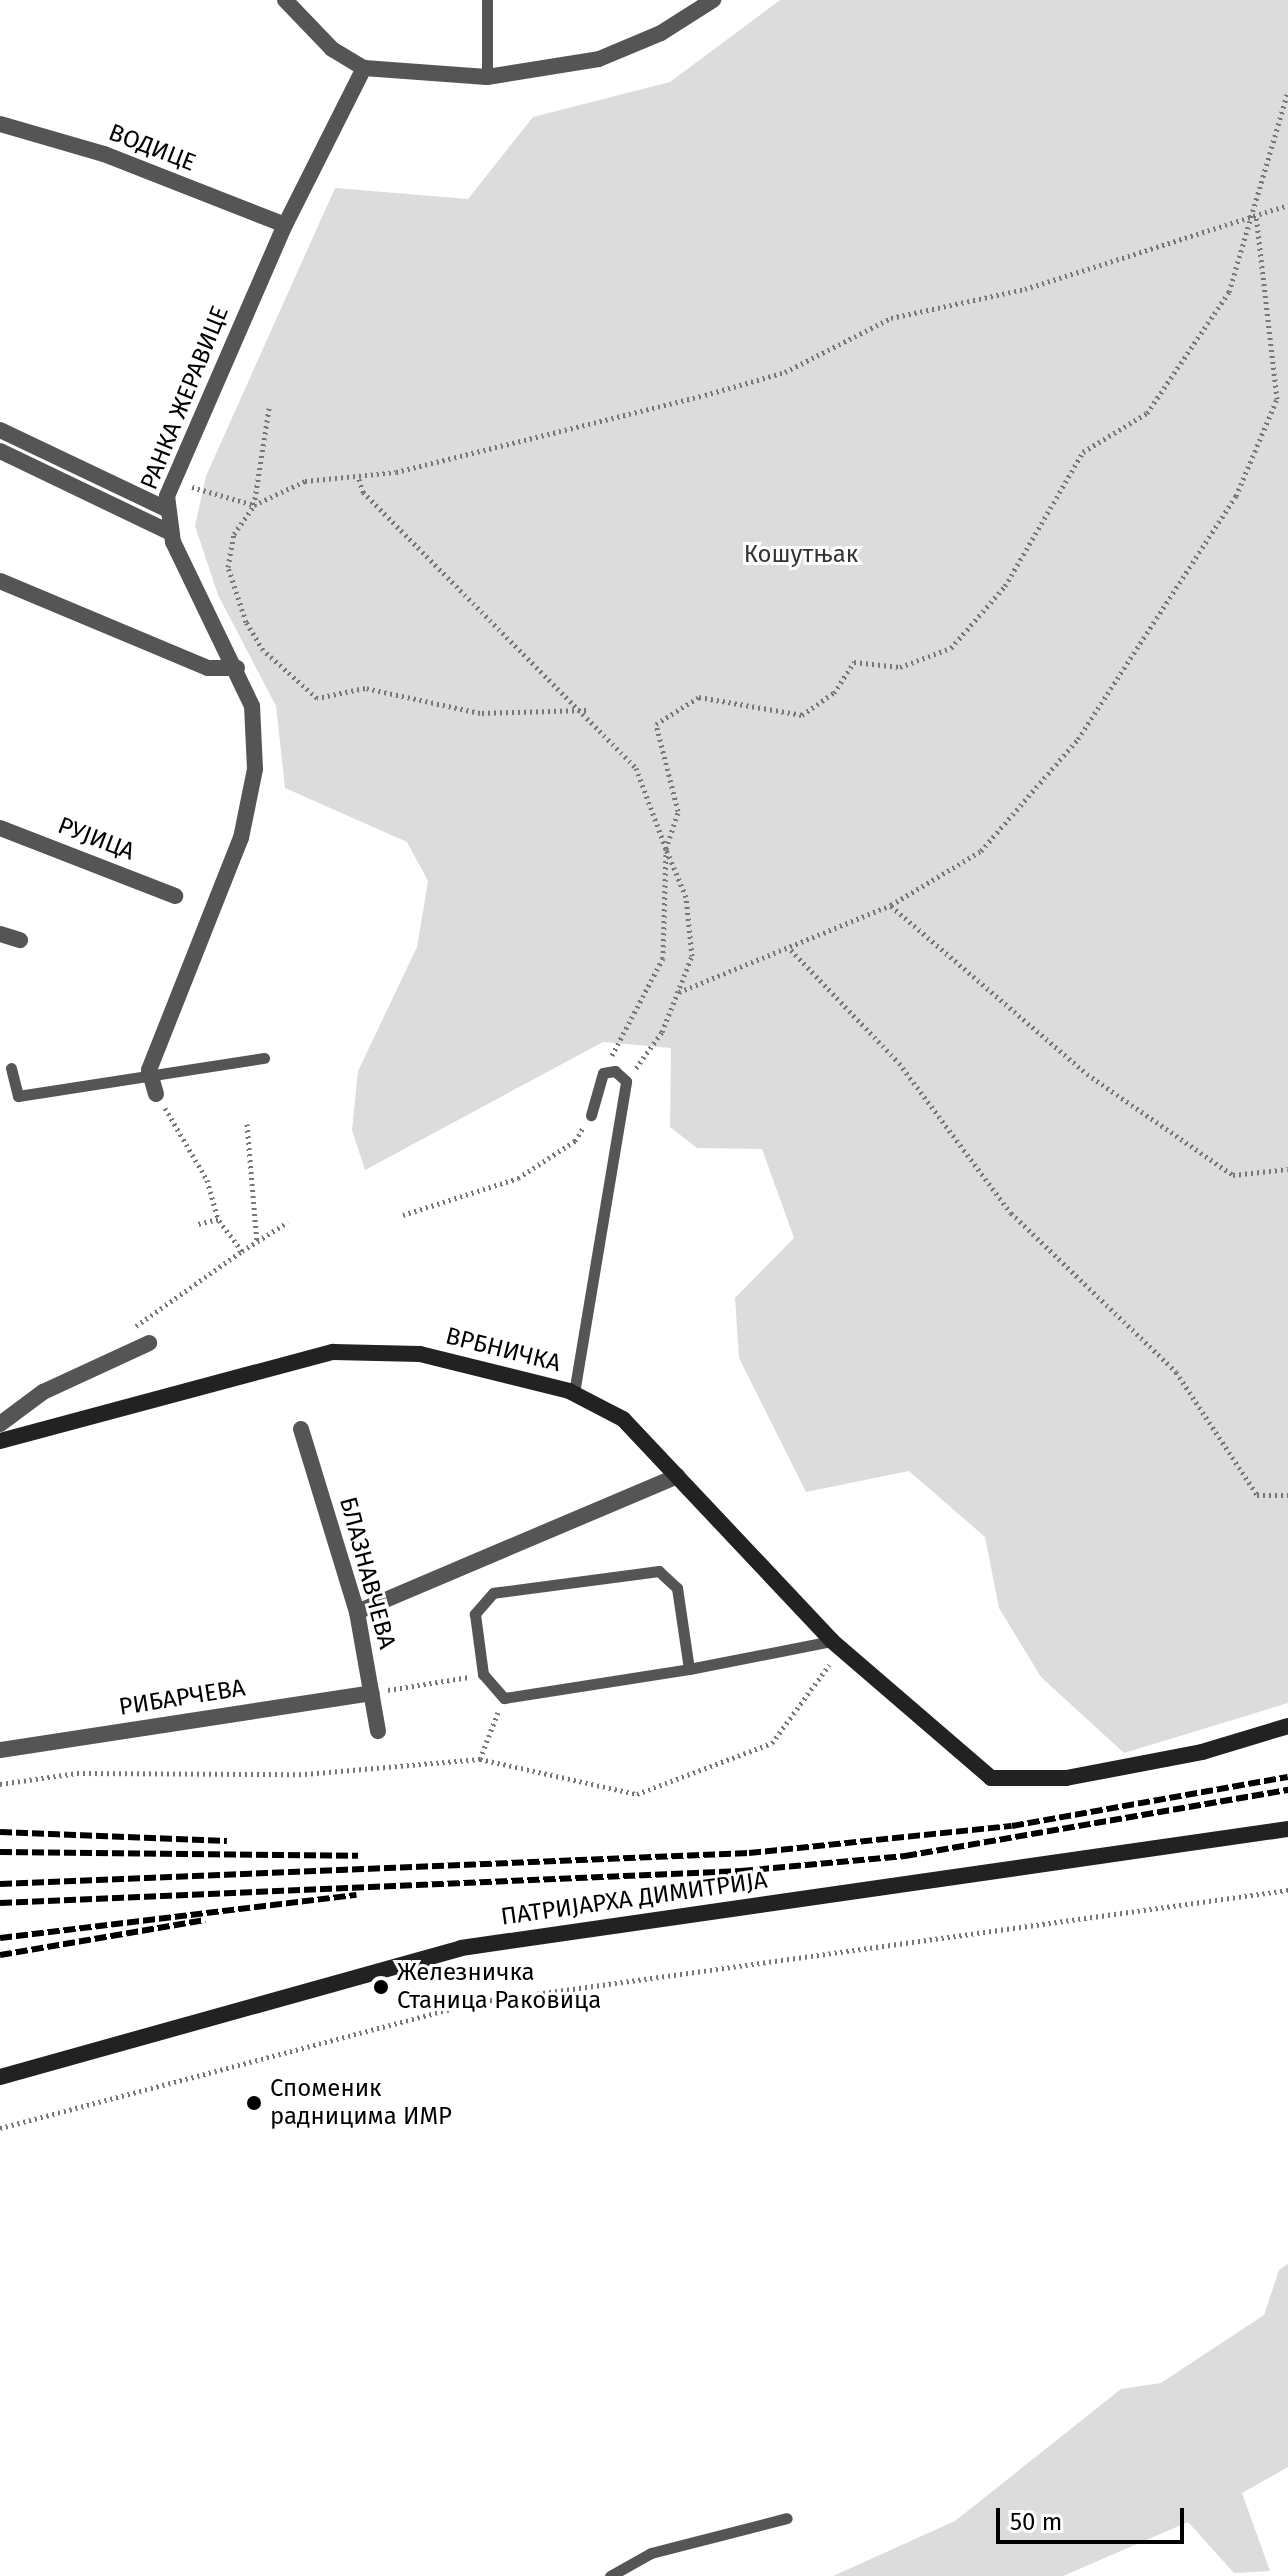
<!DOCTYPE html>
<html>
<head>
<meta charset="utf-8">
<style>
	body { margin:0 }
	#map { position:relative; width:1288px; height:2576px; overflow:hidden; background:#fff; font-family:"Fira Sans",sans-serif }
	div>[style] { position:absolute }
	.green>* { inset:0; background:#dcdcdc }
	.path>* { height:5px; margin-top:-2.5px; transform-origin:0; background:repeating-linear-gradient(90deg,#777 0 2px,transparent 0 6px) }
	.lane>* { height:11px; margin:-5.5px; padding:0 5.5px; transform-origin:5.5px; border-radius:5.5px; background:#555 }
	.street>* { height:16px; margin:-8px; padding:0 8px; transform-origin:8px; border-radius:8px; background:#555 }
	.secondary>* { height:16px; margin:-8px; padding:0 8px; transform-origin:8px; border-radius:8px; background:#222 }
	.rail>* { height:6px; margin-top:-3px; transform-origin:0; background:repeating-linear-gradient(90deg,#000 0 12px,transparent 0 16px) }
	.dots>* { width:22px; height:22px; translate:-50% -50%; box-sizing:border-box; border:4px solid #fff; border-radius:50% }
	span { translate:-50% -50%; white-space:nowrap; text-align:center; line-height:1.15; -webkit-text-stroke:6px #fff; paint-order:stroke }
	.street-label { font-size:24px; color:#000 }
	.park-label { font-size:24px; color:#333 }
	.poi-label { font-size:24px; color:#000 }
	.left { translate:0 -50%; text-align:left }
	.scale { position:absolute; left:996px; top:2508px; width:188px; height:36px; box-sizing:border-box; border:4px solid #000; border-top:0; padding-left:10px; font-size:24px; line-height:28px; white-space:nowrap; color:#000; -webkit-text-stroke:6px #fff; paint-order:stroke }
</style>
</head>
<body>
<div id="map">
	<div class="green">
		<div style="clip-path:polygon(780px 0,1288px 0,1288px 1703px,1124px 1753px,1041px 1677px,999px 1608px,985px 1537px,909px 1471px,806px 1492px,739px 1358px,735px 1298px,794px 1238px,762px 1149px,697px 1148px,670px 1127px,671px 1048px,603px 1042px,365px 1170px,352px 1130px,358px 1071px,417px 947px,428px 881px,407px 842px,285px 788px,276px 706px,218px 595px,195px 526px,206px 476px,335px 188px,468px 199px,533px 117px,670px 82px)"></div>
		<div style="clip-path:polygon(1288px 2264px,1288px 2467px,1242px 2493px,1270px 2571px,1234px 2573px,1188px 2522px,1063px 2576px,833px 2576px,955px 2521px,1121px 2389px,1161px 2383px,1264px 2315px,1279px 2270px)"></div>
	</div>
	<div class="path">
		<div style="left:359px;top:479px;width:14px;rotate:73deg"></div>
		<div style="left:363px;top:492px;width:388px;rotate:45.3deg"></div>
		<div style="left:636px;top:768px;width:86px;rotate:69.7deg"></div>
		<div style="left:666px;top:849px;width:109px;rotate:91.6deg"></div>
		<div style="left:663px;top:958px;width:110px;rotate:117.7deg"></div>
		<div style="left:192px;top:487px;width:65px;rotate:16.2deg"></div>
		<div style="left:254px;top:505px;width:98px;rotate:-81.2deg"></div>
		<div style="left:586px;top:710px;width:106px;rotate:178.4deg"></div>
		<div style="left:480px;top:713px;width:118px;rotate:-167.7deg"></div>
		<div style="left:365px;top:688px;width:49px;rotate:168.2deg"></div>
		<div style="left:317px;top:698px;width:72px;rotate:-138.4deg"></div>
		<div style="left:263px;top:650px;width:33px;rotate:-121deg"></div>
		<div style="left:246px;top:622px;width:58px;rotate:-108.1deg"></div>
		<div style="left:228px;top:567px;width:34px;rotate:-80deg"></div>
		<div style="left:234px;top:534px;width:35px;rotate:-55deg"></div>
		<div style="left:254px;top:505px;width:56px;rotate:-25.2deg"></div>
		<div style="left:305px;top:481px;width:91px;rotate:-5.6deg"></div>
		<div style="left:396px;top:472px;width:318px;rotate:-14deg"></div>
		<div style="left:705px;top:395px;width:83px;rotate:-16deg"></div>
		<div style="left:785px;top:372px;width:119px;rotate:-27deg"></div>
		<div style="left:891px;top:318px;width:137px;rotate:-12.2deg"></div>
		<div style="left:1025px;top:289px;width:276px;rotate:-17.7deg"></div>
		<div style="left:891px;top:906px;width:258px;rotate:40.6deg"></div>
		<div style="left:1087px;top:1074px;width:178px;rotate:34.7deg"></div>
		<div style="left:1233px;top:1175px;width:55px;rotate:-6.2deg"></div>
		<div style="left:791px;top:950px;width:156px;rotate:46.3deg"></div>
		<div style="left:899px;top:1063px;width:187px;rotate:53.3deg"></div>
		<div style="left:1011px;top:1213px;width:229px;rotate:43.9deg"></div>
		<div style="left:1176px;top:1372px;width:147px;rotate:56.6deg"></div>
		<div style="left:1257px;top:1495px;width:31px"></div>
		<div style="left:679px;top:992px;width:229px;rotate:-22.3deg"></div>
		<div style="left:891px;top:905px;width:105px;rotate:-31deg"></div>
		<div style="left:981px;top:851px;width:148px;rotate:-49.1deg"></div>
		<div style="left:1078px;top:739px;width:290px;rotate:-57deg"></div>
		<div style="left:1236px;top:496px;width:105px;rotate:-67.1deg"></div>
		<div style="left:1277px;top:399px;width:184px;rotate:-96.5deg"></div>
		<div style="left:636px;top:1068px;width:44px;rotate:-54.2deg"></div>
		<div style="left:662px;top:1032px;width:82px;rotate:-68.5deg"></div>
		<div style="left:692px;top:956px;width:59px;rotate:-95.8deg"></div>
		<div style="left:686px;top:897px;width:52px;rotate:-112.6deg"></div>
		<div style="left:666px;top:849px;width:40px;rotate:-72deg"></div>
		<div style="left:678px;top:811px;width:90px;rotate:-104.2deg"></div>
		<div style="left:656px;top:724px;width:51px;rotate:-32.1deg"></div>
		<div style="left:699px;top:697px;width:105px;rotate:9.9deg"></div>
		<div style="left:802px;top:715px;width:39px;rotate:-35deg"></div>
		<div style="left:834px;top:693px;width:37px;rotate:-57deg"></div>
		<div style="left:854px;top:662px;width:46px;rotate:6.2deg"></div>
		<div style="left:900px;top:667px;width:54px;rotate:-20.4deg"></div>
		<div style="left:951px;top:648px;width:82px;rotate:-48.9deg"></div>
		<div style="left:1005px;top:586px;width:155px;rotate:-59.8deg"></div>
		<div style="left:1083px;top:452px;width:75px;rotate:-31.4deg"></div>
		<div style="left:1147px;top:413px;width:146px;rotate:-55.9deg"></div>
		<div style="left:1229px;top:292px;width:209px;rotate:-73.6deg"></div>
		<div style="left:165px;top:1108px;width:83px;rotate:59.7deg"></div>
		<div style="left:207px;top:1180px;width:41px;rotate:74.2deg"></div>
		<div style="left:247px;top:1124px;width:118px;rotate:85.2deg"></div>
		<div style="left:403px;top:1215px;width:121px;rotate:-17.8deg"></div>
		<div style="left:518px;top:1178px;width:68px;rotate:-33deg"></div>
		<div style="left:575px;top:1141px;width:17px;rotate:-59deg"></div>
		<div style="left:242px;top:1251px;width:54px;rotate:-32.2deg"></div>
		<div style="left:136px;top:1326px;width:130px;rotate:-35.3deg"></div>
		<div style="left:242px;top:1251px;width:40px;rotate:-127deg"></div>
		<div style="left:218px;top:1219px;width:21px;rotate:166deg"></div>
		<div style="left:388px;top:1690px;width:82px;rotate:-9.1deg"></div>
		<div style="left:480px;top:1759px;width:50px;rotate:-69deg"></div>
		<div style="left:0;top:1784px;width:78px;rotate:-8.1deg"></div>
		<div style="left:77px;top:1773px;width:228px;rotate:0.3deg"></div>
		<div style="left:305px;top:1774px;width:176px;rotate:-4.9deg"></div>
		<div style="left:480px;top:1759px;width:161px;rotate:12.6deg"></div>
		<div style="left:637px;top:1794px;width:144px;rotate:-20.7deg"></div>
		<div style="left:772px;top:1743px;width:97px;rotate:-53.8deg"></div>
		<div style="left:0;top:2128px;width:494px;rotate:-14.8deg"></div>
		<div style="left:478px;top:2002px;width:818px;rotate:-7.87deg"></div>
	</div>
	<div class="lane">
		<div style="left:487px;top:77px;width:77px;rotate:-90deg"></div>
		<div style="left:11px;top:1068px;width:29px;rotate:76deg"></div>
		<div style="left:18px;top:1096px;width:249px;rotate:-8.8deg"></div>
		<div style="left:574px;top:1393px;width:316px;rotate:-80.5deg"></div>
		<div style="left:626px;top:1081px;width:15px;rotate:-138deg"></div>
		<div style="left:615px;top:1071px;width:12px;rotate:171deg"></div>
		<div style="left:603px;top:1073px;width:44px;rotate:105.9deg"></div>
		<div style="left:689px;top:1669px;width:82px;rotate:-98.4deg"></div>
		<div style="left:677px;top:1588px;width:25px;rotate:-137deg"></div>
		<div style="left:659px;top:1571px;width:167px;rotate:172.5deg"></div>
		<div style="left:493px;top:1593px;width:28px;rotate:131deg"></div>
		<div style="left:475px;top:1614px;width:61px;rotate:82.4deg"></div>
		<div style="left:483px;top:1674px;width:32px;rotate:49deg"></div>
		<div style="left:504px;top:1698px;width:187px;rotate:-8.9deg"></div>
		<div style="left:689px;top:1669px;width:146px;rotate:-11.1deg"></div>
		<div style="left:610px;top:2576px;width:47px;rotate:-29.3deg"></div>
		<div style="left:651px;top:2553px;width:140px;rotate:-14.4deg"></div>
	</div>
	<div class="street">
		<div style="left:285px;top:0;width:68px;rotate:46.2deg"></div>
		<div style="left:332px;top:49px;width:37px;rotate:31deg"></div>
		<div style="left:364px;top:68px;width:123px;rotate:4.2deg"></div>
		<div style="left:487px;top:77px;width:113px;rotate:-9.1deg"></div>
		<div style="left:599px;top:59px;width:67px;rotate:-22.8deg"></div>
		<div style="left:661px;top:33px;width:62px;rotate:-32.4deg"></div>
		<div style="left:0;top:124px;width:108px;rotate:16.1deg"></div>
		<div style="left:104px;top:154px;width:194px;rotate:21.4deg"></div>
		<div style="left:0;top:430px;width:184px;rotate:25.4deg"></div>
		<div style="left:0;top:451px;width:187px;rotate:25.6deg"></div>
		<div style="left:0;top:581px;width:225px;rotate:22.7deg"></div>
		<div style="left:208px;top:668px;width:29px"></div>
		<div style="left:0;top:828px;width:188px;rotate:21.2deg"></div>
		<div style="left:0;top:934px;width:21px;rotate:17deg"></div>
		<div style="left:156px;top:1094px;width:25px;rotate:-106deg"></div>
		<div style="left:149px;top:1070px;width:250px;rotate:-68.4deg"></div>
		<div style="left:241px;top:838px;width:70px;rotate:-78.5deg"></div>
		<div style="left:255px;top:769px;width:63px;rotate:-92.7deg"></div>
		<div style="left:252px;top:706px;width:182px;rotate:-115.7deg"></div>
		<div style="left:173px;top:542px;width:46px;rotate:-97.4deg"></div>
		<div style="left:167px;top:496px;width:296px;rotate:-66.5deg"></div>
		<div style="left:285px;top:225px;width:176px;rotate:-63.3deg"></div>
		<div style="left:0;top:1424px;width:54px;rotate:-36.7deg"></div>
		<div style="left:43px;top:1392px;width:117px;rotate:-24.8deg"></div>
		<div style="left:301px;top:1429px;width:191px;rotate:73deg"></div>
		<div style="left:357px;top:1612px;width:121px;rotate:80deg"></div>
		<div style="left:357px;top:1612px;width:348px;rotate:-23deg"></div>
		<div style="left:0;top:1750px;width:376px;rotate:-8.7deg"></div>
	</div>
	<div class="secondary">
		<div style="left:0;top:1441px;width:345px;rotate:-15deg"></div>
		<div style="left:333px;top:1352px;width:87px;rotate:1.3deg"></div>
		<div style="left:420px;top:1354px;width:154px;rotate:13.9deg"></div>
		<div style="left:569px;top:1391px;width:61px;rotate:27.4deg"></div>
		<div style="left:623px;top:1419px;width:305px;rotate:46.7deg"></div>
		<div style="left:832px;top:1641px;width:210px;rotate:40.7deg"></div>
		<div style="left:991px;top:1778px;width:75px"></div>
		<div style="left:1066px;top:1778px;width:138px;rotate:-10.8deg"></div>
		<div style="left:1202px;top:1752px;width:90px;rotate:-16.8deg"></div>
		<div style="left:0;top:2077px;width:479px;rotate:-15.6deg"></div>
		<div style="left:461px;top:1948px;width:836px;rotate:-8.19deg"></div>
	</div>
	<div class="rail">
		<div style="left:0;top:1832px;width:227px;rotate:2.3deg"></div>
		<div style="left:0;top:1852px;width:358px;rotate:0.6deg"></div>
		<div style="left:0;top:1884px;width:750px;rotate:-2.37deg"></div>
		<div style="left:749px;top:1853px;width:264px;rotate:-5.9deg"></div>
		<div style="left:1012px;top:1826px;width:280px;rotate:-10.1deg"></div>
		<div style="left:0;top:1903px;width:742px;rotate:-2.47deg"></div>
		<div style="left:741px;top:1871px;width:165px;rotate:-5.2deg"></div>
		<div style="left:905px;top:1856px;width:389px;rotate:-9.8deg"></div>
		<div style="left:0;top:1938px;width:359px;rotate:-6.9deg"></div>
		<div style="left:0;top:1955px;width:208px;rotate:-9.7deg"></div>
	</div>
	<div class="dots">
		<div style="left:381px;top:1987px;background:#000"></div>
		<div style="left:254px;top:2103px;background:#000"></div>
	</div>
	<div class="street-label">
		<span style="left:152px;top:148px;rotate:21deg">ВОДИЦЕ</span>
		<span style="left:185px;top:398px;rotate:-68deg">РАНКА ЖЕРАВИЦЕ</span>
		<span style="left:96px;top:839px;rotate:21deg">РУЈИЦА</span>
		<span style="left:503px;top:1350px;rotate:14deg">ВРБНИЧКА</span>
		<span style="left:367px;top:1573px;rotate:75deg">БЛАЗНАВЧЕВА</span>
		<span style="left:182px;top:1698px;rotate:-9deg">РИБАРЧЕВА</span>
		<span style="left:634px;top:1899px;rotate:-8deg">ПАТРИЈАРХА ДИМИТРИЈА</span>
	</div>
	<div class="park-label">
		<span style="left:801px;top:555px">Кошутњак</span>
	</div>
	<div class="poi-label">
		<span class="left" style="left:397px;top:1987px">Железничка<br>Станица Раковица</span>
		<span class="left" style="left:270px;top:2103px">Споменик<br>радницима ИМР</span>
	</div>
	<div class="scale">50 m</div>
</div>
</body>
</html>
